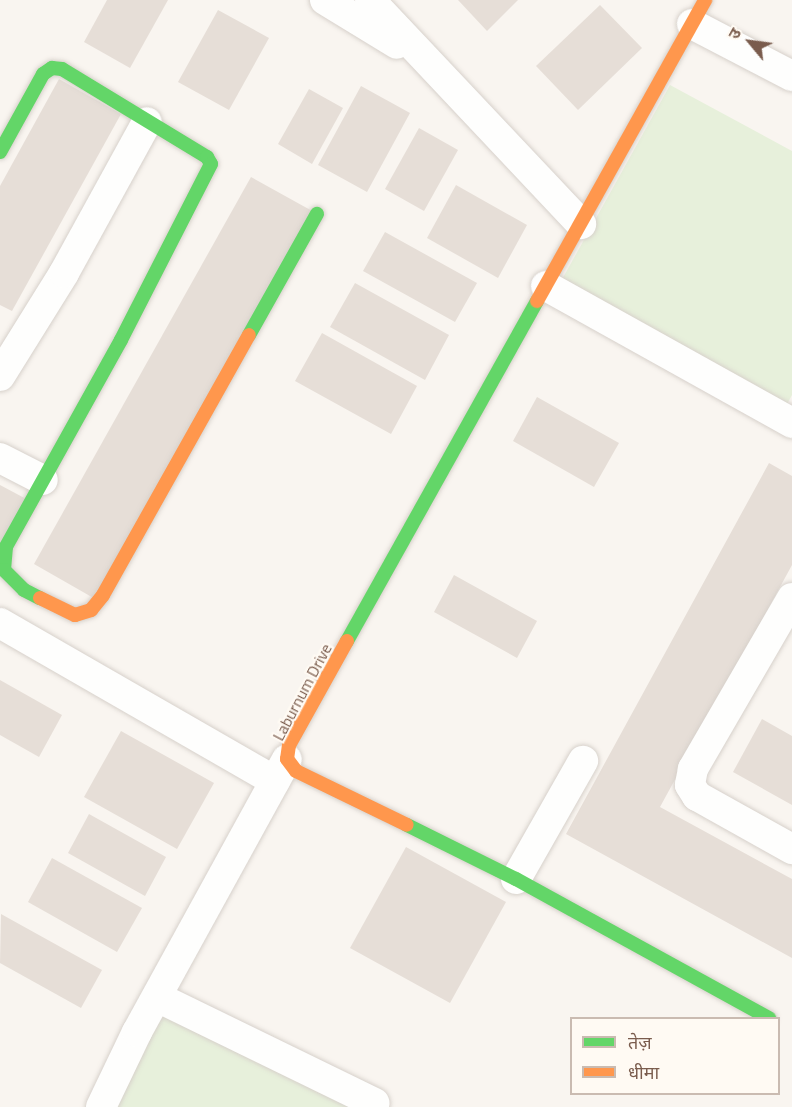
<!DOCTYPE html>
<html>
<head>
<meta charset="utf-8">
<style>
	body { margin:0 }
	#map { position:relative; width:792px; height:1107px; overflow:hidden; background:#f9f5f0; font-family:"Titillium Web","Noto Sans Devanagari",sans-serif }
	div>[style] { position:absolute }
	.green>* { inset:0; background:#e7f0db }
	.building>* { inset:0; background:#e6ded7 }
	.roads { filter:drop-shadow(0 0 2px #d7d1cb) drop-shadow(0 0 2px #d7d1cb) }
	.street>* { height:30px; margin:-15px; padding:0 15px; transform-origin:15px; border-radius:15px; background:#fefefd }
	.fast>* { height:14px; margin:-7px; padding:0 7px; transform-origin:7px; border-radius:7px; background:#63d668 }
	.slow>* { height:14px; margin:-7px; padding:0 7px; transform-origin:7px; border-radius:7px; background:#ff974d }
	span { translate:-50% -50%; white-space:nowrap; text-align:center; line-height:1.15; -webkit-text-stroke:4.5px #fffaf3; paint-order:stroke }
	.street-label { font-size:16px; color:#7a5c4d }
	.legend { position:absolute; left:570px; top:1017px; width:210px; height:78px; box-sizing:border-box; background:#fffaf3; border:2px solid #cabbb1; margin:0; padding:8px 10px; list-style:none; font-size:18px; color:#7a5c4d }
	.legend li { display:flex; align-items:center; gap:12px; height:30px }
	.legend b { width:30px; border:2px solid #cabbb1 }
	.north { position:absolute; left:720px; top:12px; width:60px; height:60px; -webkit-text-stroke:4px #fffaf3; paint-order:stroke; rotate:299deg; font-size:16px; font-weight:700; line-height:24px; text-align:center; color:#7a5c4d }
	.north::after { content:''; display:block; margin:auto; width:21px; height:27px; background:#7a5c4d; clip-path:polygon(50% 0,100% 100%,50% 72%,0 100%) }
</style>
</head>
<body>
<div id="map">
	<div class="green">
		<div style="clip-path:polygon(670px 85px,792px 151px,792px 395px,786px 406px,560px 283px)"></div>
		<div style="clip-path:polygon(161px 1007px,365px 1107px,111px 1107px)"></div>
	</div>
	<div class="building">
		<div style="clip-path:polygon(107px 0,168px 0,130px 68px,84px 42px)"></div>
		<div style="clip-path:polygon(458px 0,518px 0,487px 31px)"></div>
		<div style="clip-path:polygon(600px 5px,642px 48px,578px 110px,536px 66px)"></div>
		<div style="clip-path:polygon(218px 10px,269px 38px,229px 110px,178px 82px)"></div>
		<div style="clip-path:polygon(59px 79px,121px 114px,12px 311px,0 305px,0 186px)"></div>
		<div style="clip-path:polygon(361px 86px,410px 113px,367px 192px,318px 165px)"></div>
		<div style="clip-path:polygon(309px 89px,343px 108px,312px 164px,278px 144px)"></div>
		<div style="clip-path:polygon(419px 128px,458px 150px,424px 211px,385px 189px)"></div>
		<div style="clip-path:polygon(251px 177px,314px 212px,97px 600px,34px 564px)"></div>
		<div style="clip-path:polygon(456px 185px,527px 225px,498px 278px,427px 238px)"></div>
		<div style="clip-path:polygon(385px 232px,477px 283px,455px 322px,363px 271px)"></div>
		<div style="clip-path:polygon(355px 283px,449px 335px,425px 380px,330px 327px)"></div>
		<div style="clip-path:polygon(322px 333px,417px 386px,391px 434px,295px 381px)"></div>
		<div style="clip-path:polygon(537px 397px,619px 443px,594px 487px,513px 441px)"></div>
		<div style="clip-path:polygon(769px 463px,792px 476px,792px 565px,660px 807px,792px 879px,792px 958px,566px 834px)"></div>
		<div style="clip-path:polygon(0 485px,30px 501px,0 556px)"></div>
		<div style="clip-path:polygon(454px 575px,537px 621px,517px 658px,434px 612px)"></div>
		<div style="clip-path:polygon(0 680px,62px 715px,39px 757px,0 735px)"></div>
		<div style="clip-path:polygon(762px 719px,792px 736px,792px 805px,733px 772px)"></div>
		<div style="clip-path:polygon(121px 731px,214px 783px,177px 849px,84px 797px)"></div>
		<div style="clip-path:polygon(89px 814px,166px 857px,145px 896px,68px 853px)"></div>
		<div style="clip-path:polygon(406px 847px,506px 902px,450px 1003px,350px 948px)"></div>
		<div style="clip-path:polygon(52px 858px,142px 908px,117px 952px,28px 902px)"></div>
		<div style="clip-path:polygon(1px 914px,102px 970px,81px 1008px,0 963px)"></div>
	</div>
	<div class="roads">
		<div class="street">
			<div style="left:325px;top:0;width:84px;rotate:31.4deg"></div>
			<div style="left:370px;top:0;width:308px;rotate:46.7deg"></div>
			<div style="left:692px;top:24px;width:113px;rotate:27.5deg"></div>
			<div style="left:546px;top:286px;width:282px;rotate:29.1deg"></div>
			<div style="left:0;top:376px;width:121px;rotate:-58.1deg"></div>
			<div style="left:64px;top:273px;width:172px;rotate:-61.2deg"></div>
			<div style="left:0;top:458px;width:48px;rotate:27.1deg"></div>
			<div style="left:792px;top:598px;width:198px;rotate:120.1deg"></div>
			<div style="left:693px;top:769px;width:16px;rotate:101deg"></div>
			<div style="left:690px;top:785px;width:13px;rotate:58deg"></div>
			<div style="left:697px;top:796px;width:109px;rotate:29.2deg"></div>
			<div style="left:0;top:623px;width:317px;rotate:29.9deg"></div>
			<div style="left:516px;top:879px;width:136px;rotate:-60.4deg"></div>
			<div style="left:157px;top:997px;width:242px;rotate:26deg"></div>
			<div style="left:101px;top:1107px;width:83px;rotate:-64.4deg"></div>
			<div style="left:137px;top:1032px;width:311px;rotate:-61.2deg"></div>
		</div>
		<div class="fast">
			<div style="left:0;top:152px;width:89px;rotate:-61.1deg"></div>
			<div style="left:43px;top:74px;width:11px;rotate:-34deg"></div>
			<div style="left:52px;top:68px;width:10px;rotate:6deg"></div>
			<div style="left:62px;top:69px;width:170px;rotate:31.3deg"></div>
			<div style="left:207px;top:157px;width:8px;rotate:60deg"></div>
			<div style="left:211px;top:164px;width:198px;rotate:117.1deg"></div>
			<div style="left:121px;top:340px;width:237px;rotate:119.1deg"></div>
			<div style="left:6px;top:547px;width:23px;rotate:95deg"></div>
			<div style="left:4px;top:570px;width:28px;rotate:45deg"></div>
			<div style="left:24px;top:590px;width:18px;rotate:27deg"></div>
			<div style="left:249px;top:335px;width:139px;rotate:-60.7deg"></div>
			<div style="left:347px;top:641px;width:389px;rotate:-60.8deg"></div>
			<div style="left:407px;top:825px;width:122px;rotate:26.4deg"></div>
			<div style="left:516px;top:879px;width:289px;rotate:28.8deg"></div>
		</div>
		<div class="slow">
			<div style="left:537px;top:301px;width:345px;rotate:-60.8deg"></div>
			<div style="left:40px;top:598px;width:39px;rotate:26deg"></div>
			<div style="left:75px;top:615px;width:17px;rotate:-17deg"></div>
			<div style="left:91px;top:610px;width:19px;rotate:-51deg"></div>
			<div style="left:103px;top:595px;width:298px;rotate:-60.7deg"></div>
			<div style="left:347px;top:641px;width:119px;rotate:119.1deg"></div>
			<div style="left:289px;top:745px;width:14px;rotate:98deg"></div>
			<div style="left:287px;top:759px;width:15px;rotate:53deg"></div>
			<div style="left:296px;top:771px;width:123px;rotate:25.9deg"></div>
		</div>
	</div>
	<div class="street-label">
		<span style="left:302px;top:692px;rotate:-62deg">Laburnum Drive</span>
	</div>
	<ul class="legend">
	<li><b style="height:8px;background:#63d668"></b>तेज़</li>
	<li><b style="height:8px;background:#ff974d"></b>धीमा</li>
	</ul>
	<div class="north">उ</div>
</div>
</body>
</html>
